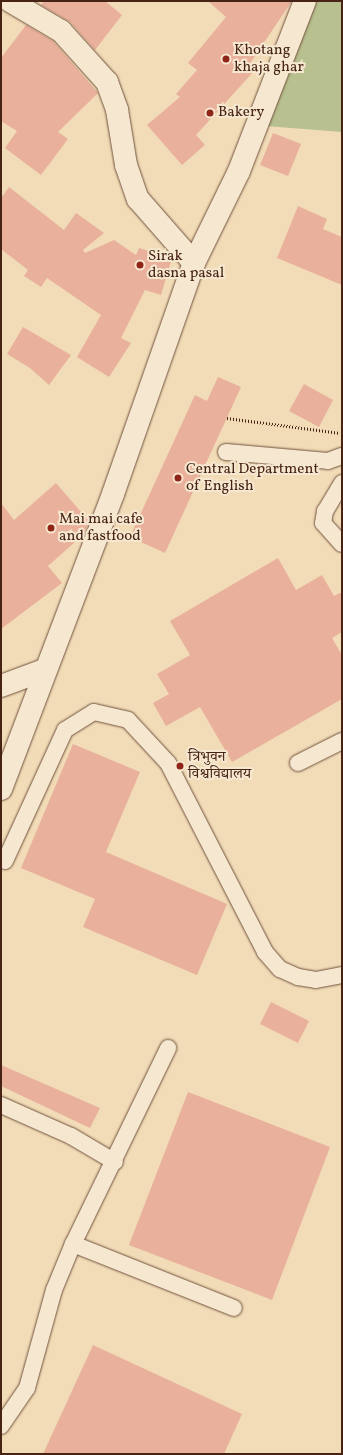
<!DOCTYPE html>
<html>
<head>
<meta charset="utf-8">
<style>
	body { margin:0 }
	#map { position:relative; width:343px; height:1455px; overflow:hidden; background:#f1dcb7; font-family:Vollkorn,"Noto Serif Devanagari",serif }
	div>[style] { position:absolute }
	.green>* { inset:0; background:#b8c08f }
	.building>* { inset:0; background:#e9b09b }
	.path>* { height:2.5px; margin-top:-1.25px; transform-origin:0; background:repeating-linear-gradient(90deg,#472315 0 1px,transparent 0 3px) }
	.roads { filter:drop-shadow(0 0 1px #72513e) drop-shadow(0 0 1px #72513e) }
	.service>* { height:16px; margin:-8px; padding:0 8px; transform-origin:8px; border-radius:8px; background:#f6e8d0 }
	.minor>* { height:22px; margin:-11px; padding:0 11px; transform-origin:11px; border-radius:11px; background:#f6e8d0 }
	.dots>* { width:11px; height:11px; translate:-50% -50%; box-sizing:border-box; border:2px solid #f6e8d0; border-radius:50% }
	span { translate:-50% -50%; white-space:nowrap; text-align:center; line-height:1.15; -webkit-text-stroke:4px #f6e8d0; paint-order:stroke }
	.poi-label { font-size:15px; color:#472315 }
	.left { translate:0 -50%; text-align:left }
	.frame { position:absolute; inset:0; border:2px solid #472315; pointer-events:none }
</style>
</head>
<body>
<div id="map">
	<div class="green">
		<div style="clip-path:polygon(314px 1px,342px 1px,342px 132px,266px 126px)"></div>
	</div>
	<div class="building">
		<div style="clip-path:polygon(44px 1px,105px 1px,122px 15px,95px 50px,70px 22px,41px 5px)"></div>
		<div style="clip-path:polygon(208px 1px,292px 1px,249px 65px,255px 70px,196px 135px,205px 145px,182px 165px,147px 125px,180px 97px,176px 94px,197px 70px,188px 63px,226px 17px)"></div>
		<div style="clip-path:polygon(26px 25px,53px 41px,98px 93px,58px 132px,68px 139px,41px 175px,5px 148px,17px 131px,1px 121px,1px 58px)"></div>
		<div style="clip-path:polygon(273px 133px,301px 144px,288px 176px,260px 165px)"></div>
		<div style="clip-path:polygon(9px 187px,64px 230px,76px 213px,104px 233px,83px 250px,85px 253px,114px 240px,136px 255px,139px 248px,172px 258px,161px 295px,145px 290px,121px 338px,131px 343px,109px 377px,77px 357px,101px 315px,47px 278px,41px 287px,24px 276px,28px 270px,1px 249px,1px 198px)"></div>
		<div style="clip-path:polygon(298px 206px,327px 219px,323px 229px,342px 237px,342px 285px,277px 258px)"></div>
		<div style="clip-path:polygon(23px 327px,71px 355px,49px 385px,30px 368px,7px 354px)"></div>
		<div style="clip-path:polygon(218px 377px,241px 387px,165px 553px,130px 537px,195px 395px,207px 401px)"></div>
		<div style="clip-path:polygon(304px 384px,333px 400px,319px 427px,289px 411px)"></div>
		<div style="clip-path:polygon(56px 483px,89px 521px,84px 534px,48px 566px,62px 583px,1px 629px,1px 503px,14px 520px)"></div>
		<div style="clip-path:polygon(278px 558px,296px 590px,322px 575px,334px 596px,342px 592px,342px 632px,332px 638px,342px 655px,342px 699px,232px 762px,200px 707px,166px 726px,153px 703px,169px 694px,157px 674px,190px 655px,170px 621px)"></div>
		<div style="clip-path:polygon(73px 744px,140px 772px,106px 852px,227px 904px,197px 975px,83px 927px,95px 899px,21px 868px)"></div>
		<div style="clip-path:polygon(271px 1002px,309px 1021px,298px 1043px,260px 1024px)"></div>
		<div style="clip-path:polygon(1px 1065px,100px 1108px,90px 1128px,1px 1086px)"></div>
		<div style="clip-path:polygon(188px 1092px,330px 1147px,272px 1300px,129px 1245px)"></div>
		<div style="clip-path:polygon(93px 1345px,242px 1414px,224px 1454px,43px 1454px)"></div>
	</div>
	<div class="path">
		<div style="left:227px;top:418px;width:114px;rotate:7.6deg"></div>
	</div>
	<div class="roads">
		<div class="service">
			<div style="left:226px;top:452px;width:102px;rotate:5deg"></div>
			<div style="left:328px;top:461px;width:15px;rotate:-20deg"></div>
			<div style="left:342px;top:483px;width:33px;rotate:121deg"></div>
			<div style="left:325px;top:511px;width:12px;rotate:99deg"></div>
			<div style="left:323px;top:523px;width:28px;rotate:48deg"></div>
			<div style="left:298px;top:763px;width:49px;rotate:-26.6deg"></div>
			<div style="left:5px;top:861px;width:144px;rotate:-65.4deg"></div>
			<div style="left:65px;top:730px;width:34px;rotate:-32deg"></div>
			<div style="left:94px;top:712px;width:35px;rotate:13deg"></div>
			<div style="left:128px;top:720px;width:59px;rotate:47.1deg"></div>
			<div style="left:168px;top:763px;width:212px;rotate:62.8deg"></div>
			<div style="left:265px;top:952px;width:23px;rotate:49deg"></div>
			<div style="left:280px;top:969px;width:20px;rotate:24deg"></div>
			<div style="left:298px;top:977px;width:18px;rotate:9deg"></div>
			<div style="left:316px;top:980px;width:26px;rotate:-11deg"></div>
			<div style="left:1px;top:1105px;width:77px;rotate:23.9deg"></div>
			<div style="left:71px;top:1136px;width:51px;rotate:30.6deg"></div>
			<div style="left:73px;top:1244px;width:173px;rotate:21.7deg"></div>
			<div style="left:1px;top:1426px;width:46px;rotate:-55.6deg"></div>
			<div style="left:27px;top:1388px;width:102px;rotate:-74.6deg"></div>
			<div style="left:54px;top:1290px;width:50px;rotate:-67.6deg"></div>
			<div style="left:73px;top:1244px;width:218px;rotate:-64.1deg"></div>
		</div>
		<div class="minor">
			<div style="left:10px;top:1px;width:59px;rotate:30.5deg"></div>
			<div style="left:61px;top:31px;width:69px;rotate:48deg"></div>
			<div style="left:107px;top:82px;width:30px;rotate:70deg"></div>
			<div style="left:117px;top:110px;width:56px;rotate:80.7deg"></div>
			<div style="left:126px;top:165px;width:36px;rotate:71deg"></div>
			<div style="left:138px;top:199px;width:85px;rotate:48.8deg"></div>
			<div style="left:1px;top:686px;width:46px;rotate:-20.4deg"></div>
			<div style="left:1px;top:789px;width:316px;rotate:-69.2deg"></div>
			<div style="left:113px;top:494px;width:245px;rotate:-70.7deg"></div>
			<div style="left:194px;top:263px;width:102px;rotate:-63.9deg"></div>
			<div style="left:239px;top:171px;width:182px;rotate:-68.8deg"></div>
		</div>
	</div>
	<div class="dots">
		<div style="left:226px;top:59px;background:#8f2418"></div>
		<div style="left:210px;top:113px;background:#8f2418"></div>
		<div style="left:140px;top:265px;background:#8f2418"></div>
		<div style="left:178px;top:478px;background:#8f2418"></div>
		<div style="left:51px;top:528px;background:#8f2418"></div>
		<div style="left:180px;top:766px;background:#8f2418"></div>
	</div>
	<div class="poi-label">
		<span class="left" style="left:234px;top:59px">Khotang<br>khaja ghar</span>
		<span class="left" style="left:218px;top:113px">Bakery</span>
		<span class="left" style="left:148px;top:265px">Sirak<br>dasna pasal</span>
		<span class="left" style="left:186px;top:478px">Central Department<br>of English</span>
		<span class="left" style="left:59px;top:528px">Mai mai cafe<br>and fastfood</span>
		<span class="left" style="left:188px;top:766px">त्रिभुवन<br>विश्वविद्यालय</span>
	</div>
	<div class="frame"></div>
</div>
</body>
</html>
